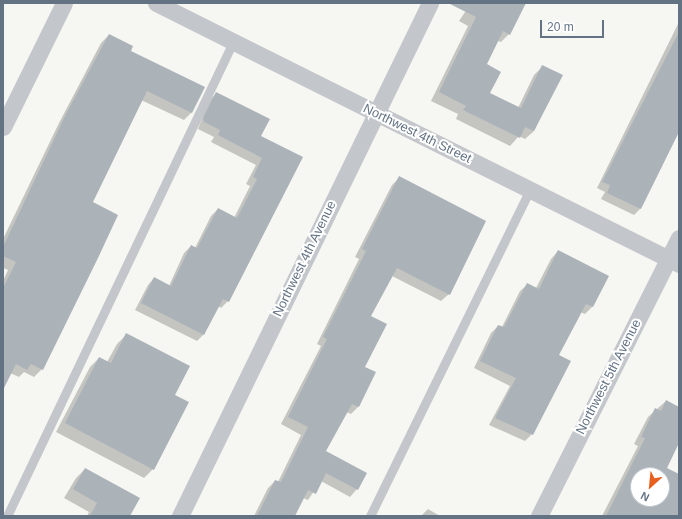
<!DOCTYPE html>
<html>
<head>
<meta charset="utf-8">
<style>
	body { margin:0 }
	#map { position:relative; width:682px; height:519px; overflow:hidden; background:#f6f6f2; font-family:Helvetica,sans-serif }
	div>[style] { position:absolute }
	.shadow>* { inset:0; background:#0003 }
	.building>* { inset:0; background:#abb3b9 }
	.service>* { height:9px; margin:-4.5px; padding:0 4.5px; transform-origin:4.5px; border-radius:4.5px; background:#c3c6ca }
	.minor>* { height:17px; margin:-8.5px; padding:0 8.5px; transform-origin:8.5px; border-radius:8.5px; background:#c3c6ca }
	span { translate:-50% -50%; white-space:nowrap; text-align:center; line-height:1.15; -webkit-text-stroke:4px #fff; paint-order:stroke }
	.street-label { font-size:13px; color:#647384 }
	.frame { position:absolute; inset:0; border:4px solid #647384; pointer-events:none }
	.north { position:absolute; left:630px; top:467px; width:40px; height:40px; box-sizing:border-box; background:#fff; border:1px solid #c1c7ce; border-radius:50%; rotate:207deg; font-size:11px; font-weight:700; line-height:16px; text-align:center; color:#647384 }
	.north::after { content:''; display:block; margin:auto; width:14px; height:18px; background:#e86020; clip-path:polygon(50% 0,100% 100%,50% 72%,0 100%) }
	.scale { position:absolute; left:540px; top:20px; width:64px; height:18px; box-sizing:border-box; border:2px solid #647384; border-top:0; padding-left:5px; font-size:12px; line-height:14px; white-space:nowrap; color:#647384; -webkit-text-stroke:3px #fff; paint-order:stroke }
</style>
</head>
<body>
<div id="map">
	<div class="shadow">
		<div style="clip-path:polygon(471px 3px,525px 3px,509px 34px,501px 42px,498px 41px,486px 65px,489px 94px,518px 108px,534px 75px,543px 66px,561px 75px,534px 131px,525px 139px,519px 136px,510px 146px,456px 119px,458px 114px,431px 101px,468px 26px,459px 21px)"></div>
		<div style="clip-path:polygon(679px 22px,679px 128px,640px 209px,634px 215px,601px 199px,605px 192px,597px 188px)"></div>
		<div style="clip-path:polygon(109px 35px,192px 112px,184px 120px,141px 100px,92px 203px,42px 369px,34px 377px,24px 372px,19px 377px,10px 373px,3px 388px,3px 281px,8px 270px,3px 268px,3px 239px,59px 123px,101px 43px)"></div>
		<div style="clip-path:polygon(216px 94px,260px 137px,302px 158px,228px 301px,221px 308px,218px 306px,204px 334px,197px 341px,135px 310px,148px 285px,154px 278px,169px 286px,184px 253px,191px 246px,195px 248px,211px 216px,218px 209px,234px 218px,250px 186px,246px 184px,256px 165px,211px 142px,214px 137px,198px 129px,209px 100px)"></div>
		<div style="clip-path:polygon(399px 178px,449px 294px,441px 301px,392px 276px,370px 317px,358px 407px,351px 414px,346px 412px,325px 452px,357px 489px,350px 497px,321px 481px,308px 500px,303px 498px,294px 516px,254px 516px,268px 488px,275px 481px,278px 482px,301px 435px,281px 424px,321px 346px,317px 344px,359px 259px,355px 257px,392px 185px)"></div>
		<div style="clip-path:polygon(558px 251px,607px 276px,592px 307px,585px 314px,580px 312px,558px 355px,532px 434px,525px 441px,489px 425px,510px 386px,474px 368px,491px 333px,498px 326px,502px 327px,520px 291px,528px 284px,536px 288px,551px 259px)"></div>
		<div style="clip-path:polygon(126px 335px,174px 396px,153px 469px,144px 478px,56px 432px,90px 367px,99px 358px,107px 362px,117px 344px)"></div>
		<div style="clip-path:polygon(evenodd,666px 401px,679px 408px,679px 441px,665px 469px,679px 476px,679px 516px,602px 516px,638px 446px,634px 444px,648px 417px,666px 401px,638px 475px,662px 475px,662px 499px,638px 499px,638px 475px)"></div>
		<div style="clip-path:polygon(85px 469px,129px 516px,87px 516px,89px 512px,64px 498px,76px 478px)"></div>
		<div style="clip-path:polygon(428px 509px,440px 516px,421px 516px)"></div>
	</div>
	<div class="building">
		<div style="clip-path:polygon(448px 3px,526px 3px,510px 35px,503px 31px,487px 64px,501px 72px,490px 93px,521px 108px,542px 65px,563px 75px,534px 131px,525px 127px,520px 138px,463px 110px,466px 106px,439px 92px,476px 17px)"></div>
		<div style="clip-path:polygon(679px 32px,679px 132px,641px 209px,607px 193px,610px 185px,602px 182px)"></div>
		<div style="clip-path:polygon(109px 34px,133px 46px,131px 51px,205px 87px,192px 113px,147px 91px,93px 202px,118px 215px,98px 258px,43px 370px,31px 364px,27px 370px,16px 364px,3px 390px,3px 288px,16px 262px,3px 256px,3px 247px,66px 114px)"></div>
		<div style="clip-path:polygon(216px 92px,270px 119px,261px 136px,303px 157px,229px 302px,223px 299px,204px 335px,141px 303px,154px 277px,171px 286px,191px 245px,197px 248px,218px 208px,237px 218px,257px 179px,253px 177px,262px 158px,218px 135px,220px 130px,204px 122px,203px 118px)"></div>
		<div style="clip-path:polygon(399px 176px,486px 221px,450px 295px,397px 268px,371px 316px,387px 324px,365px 367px,376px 372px,359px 407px,352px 404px,326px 451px,367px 473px,358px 490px,326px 473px,316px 494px,308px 490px,295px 516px,257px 516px,275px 480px,281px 482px,308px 427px,288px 417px,327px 339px,323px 337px,366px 251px,362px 249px)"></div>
		<div style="clip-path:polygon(558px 250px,609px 276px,593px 307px,586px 304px,559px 355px,571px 361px,533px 435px,495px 418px,516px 378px,480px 361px,498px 325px,504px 327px,527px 283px,539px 289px)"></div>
		<div style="clip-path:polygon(126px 333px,190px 366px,175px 395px,189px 402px,154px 470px,65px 423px,99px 357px,111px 363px)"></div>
		<div style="clip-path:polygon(evenodd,666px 400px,679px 407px,679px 443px,667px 468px,679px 474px,679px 516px,606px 516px,645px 438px,641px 437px,655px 408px,661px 411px,666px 400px,638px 475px,662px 475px,662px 499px,638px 499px,638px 475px)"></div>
		<div style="clip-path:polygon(85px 468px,140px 498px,130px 516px,90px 516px,97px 503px,73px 489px)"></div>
	</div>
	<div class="service">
		<div style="left:7px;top:516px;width:525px;rotate:-64.51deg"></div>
		<div style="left:370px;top:516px;width:363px;rotate:-63.9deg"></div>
	</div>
	<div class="minor">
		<div style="left:156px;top:3px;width:585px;rotate:26.52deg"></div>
		<div style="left:3px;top:127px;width:138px;rotate:-63.8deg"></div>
		<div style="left:180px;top:516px;width:571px;rotate:-64.02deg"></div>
		<div style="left:539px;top:516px;width:311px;rotate:-63.3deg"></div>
	</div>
	<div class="street-label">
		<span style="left:417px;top:134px;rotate:26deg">Northwest 4th Street</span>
		<span style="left:305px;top:259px;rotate:-64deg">Northwest 4th Avenue</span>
		<span style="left:609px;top:377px;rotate:-63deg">Northwest 5th Avenue</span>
	</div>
	<div class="frame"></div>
	<div class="north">N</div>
	<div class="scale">20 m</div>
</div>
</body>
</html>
